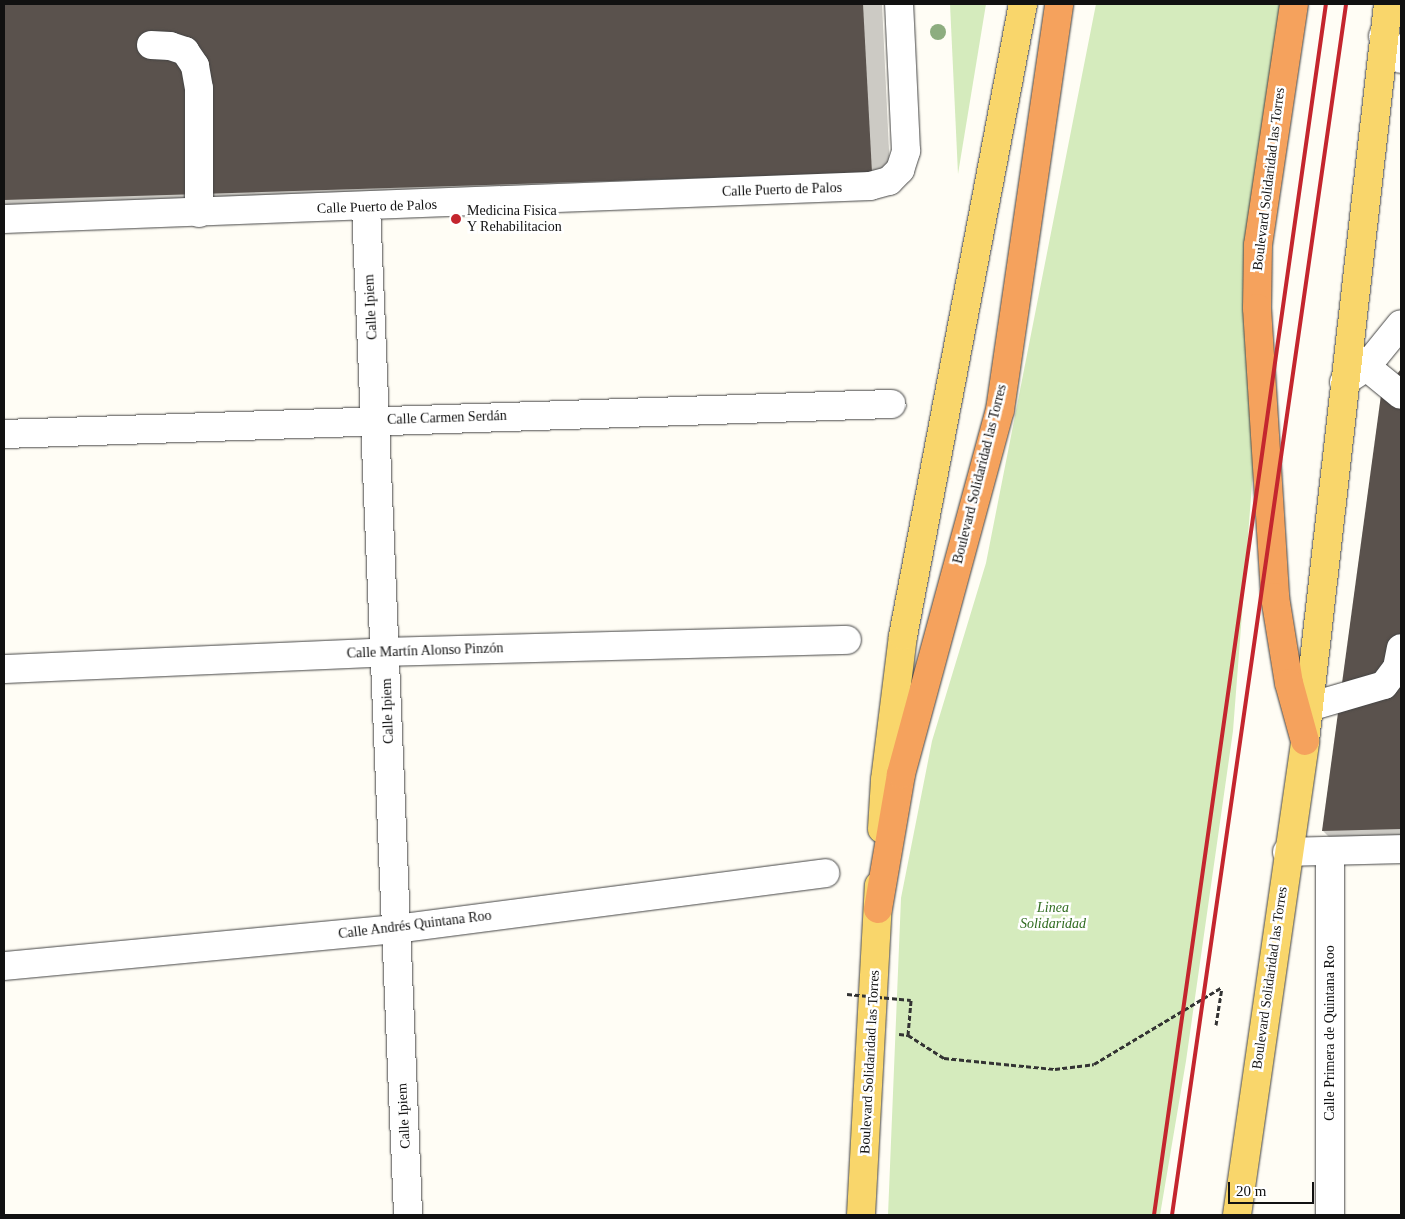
<!DOCTYPE html>
<html>
<head>
<meta charset="utf-8">
<style>
	body { margin:0 }
	#map { position:relative; width:1405px; height:1219px; overflow:hidden; background:#fffdf5; font-family:"Times New Roman",serif }
	div>[style] { position:absolute }
	.green>* { inset:0; background:#d5ebbd }
	.shadow>* { inset:0; background:#0003 }
	.building>* { inset:0; background:#5a524d }
	.path>* { height:3px; margin-top:-1.5px; transform-origin:0; background:repeating-linear-gradient(90deg,#333 0 5px,transparent 0 7.5px) }
	.roads { filter:drop-shadow(0 0 1px #444) drop-shadow(0 0 1px #444) }
	.minor>* { height:28px; margin:-14px; padding:0 14px; transform-origin:14px; border-radius:14px; background:#fff }
	.major>* { height:28px; margin:-14px; padding:0 14px; transform-origin:14px; border-radius:14px; background:#f9d66b }
	.highway>* { height:28px; margin:-14px; padding:0 14px; transform-origin:14px; border-radius:14px; background:#f5a25d }
	.rail>* { height:4px; margin:-2px; padding:0 2px; transform-origin:2px; border-radius:2px; background:#c4262e }
	.path-bridge>* { height:3px; margin-top:-1.5px; transform-origin:0; background:repeating-linear-gradient(90deg,#333 0 5px,transparent 0 7.5px) }
	.trees>* { width:16px; height:16px; margin:-8px; border-radius:50%; background:#8dad7f }
	.dots>* { width:14px; height:14px; translate:-50% -50%; box-sizing:border-box; border:2px solid #fff; border-radius:50% }
	span { translate:-50% -50%; white-space:nowrap; text-align:center; line-height:1.15; -webkit-text-stroke:5px #fff; paint-order:stroke }
	.street-label { font-size:14px; color:#111 }
	.poi-label { font-size:14px; color:#111 }
	.left { translate:0 -50%; text-align:left }
	.park-label { font-size:14px; color:#2f6b1f; font-style:italic }
	.frame { position:absolute; inset:0; border:5px solid #111; pointer-events:none }
	.scale { position:absolute; left:1228px; top:1182px; width:86px; height:22px; box-sizing:border-box; border:2px solid #111; border-top:0; padding-left:6px; font-size:15px; line-height:18px; white-space:nowrap; color:#111; -webkit-text-stroke:4px #fff; paint-order:stroke }
</style>
</head>
<body>
<div id="map">
	<div class="green">
		<div style="clip-path:polygon(950px 4px,986px 4px,958px 174px)"></div>
		<div style="clip-path:polygon(1096px 4px,1289px 4px,1233px 731px,1186px 1061px,1160px 1215px,888px 1215px,901px 898px,932px 741px,986px 563px)"></div>
	</div>
	<div class="shadow">
		<div style="clip-path:polygon(4px 4px,882px 4px,891px 192px,4px 220px)"></div>
		<div style="clip-path:polygon(1401px 371px,1401px 849px,1343px 851px,1323px 831px,1382px 395px)"></div>
	</div>
	<div class="building">
		<div style="clip-path:polygon(4px 4px,863px 4px,872px 173px,4px 200px)"></div>
		<div style="clip-path:polygon(1401px 369px,1401px 829px,1322px 831px,1381px 395px)"></div>
	</div>
	<div class="path">
		<div style="left:1216px;top:1025px;width:37px;rotate:-81deg"></div>
		<div style="left:899px;top:1034px;width:9px;rotate:6deg"></div>
		<div style="left:908px;top:1035px;width:43px;rotate:32.6deg"></div>
		<div style="left:944px;top:1058px;width:112px;rotate:5.7deg"></div>
		<div style="left:1055px;top:1069px;width:39px;rotate:-7deg"></div>
		<div style="left:1094px;top:1064px;width:149px;rotate:-31deg"></div>
		<div style="left:908px;top:1035px;width:35px;rotate:-85deg"></div>
	</div>
	<div class="roads">
		<div class="minor">
			<div style="left:1383px;top:36px;width:29px;rotate:52deg"></div>
			<div style="left:151px;top:45px;width:19px;rotate:3deg"></div>
			<div style="left:170px;top:46px;width:16px;rotate:18deg"></div>
			<div style="left:185px;top:51px;width:18px;rotate:56deg"></div>
			<div style="left:195px;top:66px;width:23px;rotate:80deg"></div>
			<div style="left:199px;top:89px;width:124px;rotate:90deg"></div>
			<div style="left:366px;top:207px;width:1009px;rotate:87.61deg"></div>
			<div style="left:4px;top:219px;width:867px;rotate:-2.18deg"></div>
			<div style="left:870px;top:186px;width:20px;rotate:-15deg"></div>
			<div style="left:889px;top:181px;width:16px;rotate:-45deg"></div>
			<div style="left:900px;top:170px;width:20px;rotate:-72deg"></div>
			<div style="left:906px;top:151px;width:147px;rotate:-92.7deg"></div>
			<div style="left:1352px;top:355px;width:63px;rotate:39.2deg"></div>
			<div style="left:1344px;top:382px;width:27px;rotate:-34deg"></div>
			<div style="left:1366px;top:367px;width:55px;rotate:-50.9deg"></div>
			<div style="left:4px;top:434px;width:888px;rotate:-1.94deg"></div>
			<div style="left:4px;top:669px;width:382px;rotate:-2.5deg"></div>
			<div style="left:386px;top:652px;width:461px;rotate:-1.5deg"></div>
			<div style="left:1309px;top:707px;width:78px;rotate:-16.3deg"></div>
			<div style="left:1384px;top:685px;width:21px;rotate:-53deg"></div>
			<div style="left:1397px;top:668px;width:20px;rotate:-79deg"></div>
			<div style="left:1287px;top:852px;width:114px;rotate:-1.5deg"></div>
			<div style="left:4px;top:966px;width:393px;rotate:-5.4deg"></div>
			<div style="left:395px;top:929px;width:434px;rotate:-7.4deg"></div>
			<div style="left:1330px;top:1215px;width:364px;rotate:-90deg"></div>
		</div>
		<div class="major">
			<div style="left:882px;top:829px;width:49px;rotate:-86.5deg"></div>
			<div style="left:885px;top:780px;width:145px;rotate:-82.9deg"></div>
			<div style="left:903px;top:636px;width:643px;rotate:-79.25deg"></div>
			<div style="left:861px;top:1215px;width:330px;rotate:-86.9deg"></div>
			<div style="left:1237px;top:1215px;width:479px;rotate:-81.8deg"></div>
			<div style="left:1305px;top:741px;width:742px;rotate:-83.57deg"></div>
		</div>
		<div class="highway">
			<div style="left:1294px;top:4px;width:244px;rotate:98.5deg"></div>
			<div style="left:1258px;top:245px;width:63px;rotate:90.9deg"></div>
			<div style="left:1257px;top:308px;width:290px;rotate:86.4deg"></div>
			<div style="left:1275px;top:597px;width:87px;rotate:80.8deg"></div>
			<div style="left:1289px;top:683px;width:60px;rotate:74.6deg"></div>
			<div style="left:878px;top:909px;width:137px;rotate:-80.3deg"></div>
			<div style="left:901px;top:774px;width:377px;rotate:-74.8deg"></div>
			<div style="left:1000px;top:410px;width:410px;rotate:-81.7deg"></div>
		</div>
	</div>
	<div class="rail">
		<div style="left:1154px;top:1215px;width:1223px;rotate:-81.92deg"></div>
		<div style="left:1172px;top:1215px;width:1223px;rotate:-81.82deg"></div>
	</div>
	<div class="path-bridge">
		<div style="left:847px;top:994px;width:64px;rotate:5.4deg"></div>
	</div>
	<div class="trees">
		<div style="left:938px;top:32px"></div>
	</div>
	<div class="dots">
		<div style="left:456px;top:219px;background:#c4262e"></div>
	</div>
	<div class="street-label">
		<span style="left:1269px;top:179px;rotate:-83deg">Boulevard Solidaridad las Torres</span>
		<span style="left:782px;top:190px;rotate:-2deg">Calle Puerto de Palos</span>
		<span style="left:377px;top:207px;rotate:-2deg">Calle Puerto de Palos</span>
		<span style="left:371px;top:307px;rotate:-93deg">Calle Ipiem</span>
		<span style="left:447px;top:418px;rotate:-2deg">Calle Carmen Serdán</span>
		<span style="left:980px;top:474px;rotate:-76deg">Boulevard Solidaridad las Torres</span>
		<span style="left:425px;top:651px;rotate:-2deg">Calle Martín Alonso Pinzón</span>
		<span style="left:388px;top:711px;rotate:-92deg">Calle Ipiem</span>
		<span style="left:415px;top:925px;rotate:-7deg">Calle Andrés Quintana Roo</span>
		<span style="left:1270px;top:978px;rotate:-82deg">Boulevard Solidaridad las Torres</span>
		<span style="left:1330px;top:1033px;rotate:-90deg">Calle Primera de Quintana Roo</span>
		<span style="left:870px;top:1062px;rotate:-87deg">Boulevard Solidaridad las Torres</span>
		<span style="left:404px;top:1116px;rotate:-93deg">Calle Ipiem</span>
	</div>
	<div class="poi-label">
		<span class="left" style="left:467px;top:219px">Medicina Fisica<br>Y Rehabilitacion</span>
	</div>
	<div class="park-label">
		<span style="left:1053px;top:916px">Linea<br>Solidaridad</span>
	</div>
	<div class="frame"></div>
	<div class="scale">20 m</div>
</div>
</body>
</html>
